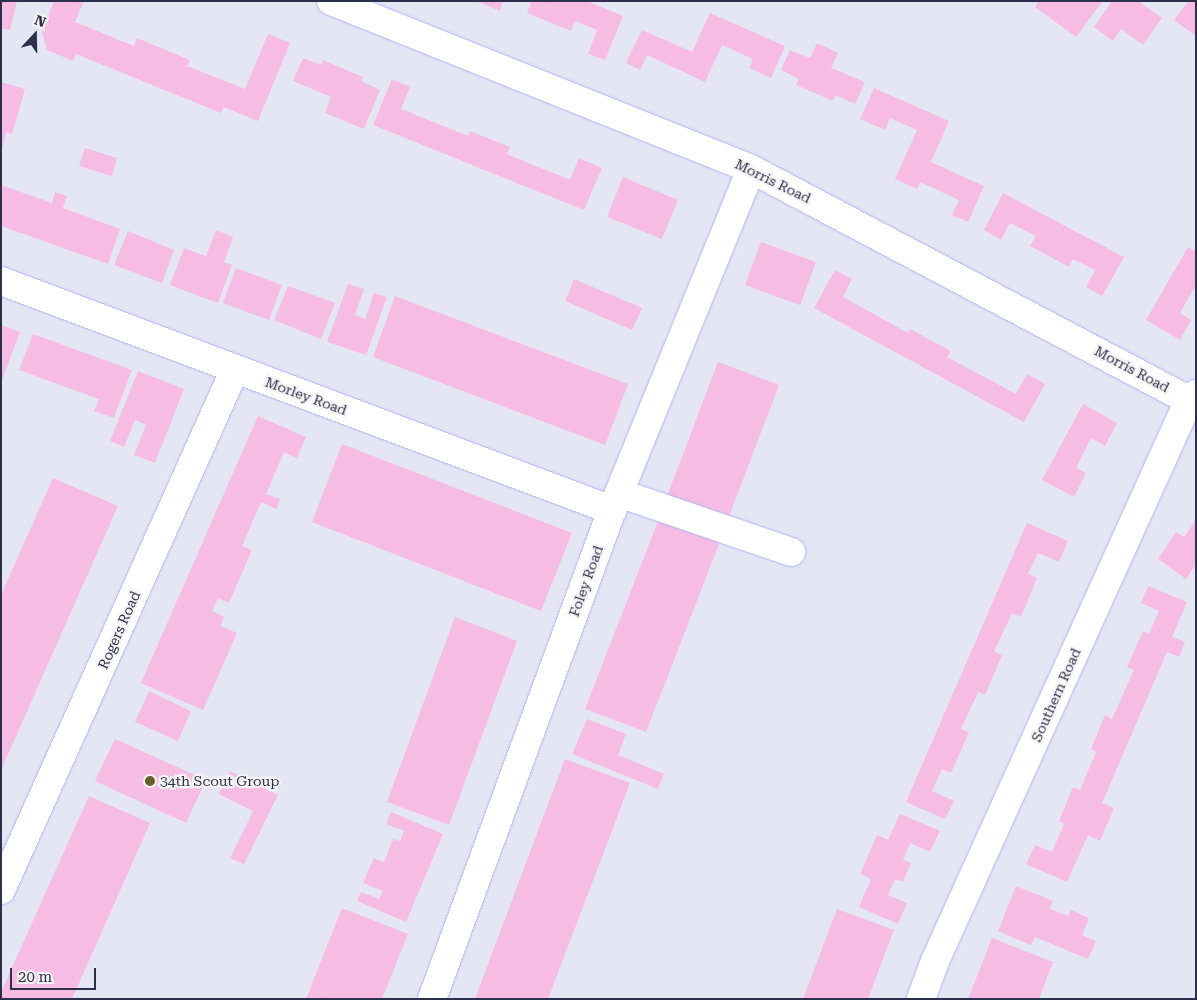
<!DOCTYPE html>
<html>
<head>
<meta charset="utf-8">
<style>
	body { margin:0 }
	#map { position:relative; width:1197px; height:1000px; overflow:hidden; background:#e4e6f4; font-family:"Roboto Serif",serif }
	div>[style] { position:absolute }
	.building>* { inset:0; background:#f7bce4 }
	.roads { filter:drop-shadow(0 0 1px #aeb6fa) drop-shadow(0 0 1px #aeb6fa) }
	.minor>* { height:28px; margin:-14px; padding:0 14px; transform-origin:14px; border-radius:14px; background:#fff }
	.dots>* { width:14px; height:14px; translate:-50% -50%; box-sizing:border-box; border:2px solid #f4f4f4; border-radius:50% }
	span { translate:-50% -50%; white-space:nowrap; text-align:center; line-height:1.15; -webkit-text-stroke:4.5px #f4f4f4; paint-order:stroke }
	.street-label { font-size:14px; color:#2d304b }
	.poi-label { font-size:14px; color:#2d304b }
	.left { translate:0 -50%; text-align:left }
	.frame { position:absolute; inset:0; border:2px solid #2d304b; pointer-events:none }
	.north { position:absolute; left:10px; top:10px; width:50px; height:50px; -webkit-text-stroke:4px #f4f4f4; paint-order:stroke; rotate:21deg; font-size:14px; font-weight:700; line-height:20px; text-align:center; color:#2d304b }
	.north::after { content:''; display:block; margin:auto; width:18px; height:22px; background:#2d304b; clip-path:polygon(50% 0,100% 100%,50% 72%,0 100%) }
	.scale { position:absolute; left:10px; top:968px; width:86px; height:22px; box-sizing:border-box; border:2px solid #2d304b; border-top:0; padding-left:6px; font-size:15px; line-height:18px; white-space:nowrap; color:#2d304b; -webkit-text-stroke:4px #f4f4f4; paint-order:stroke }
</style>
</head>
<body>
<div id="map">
	<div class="building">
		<div style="clip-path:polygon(1px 1px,17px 1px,10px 30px,1px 29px)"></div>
		<div style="clip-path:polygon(54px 1px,84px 1px,75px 22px,134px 46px,137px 38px,190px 60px,187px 66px,245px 89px,268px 34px,290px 43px,258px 121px,224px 107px,221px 113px,76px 54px,73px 61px,47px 50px,42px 32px)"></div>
		<div style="clip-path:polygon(476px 1px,503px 1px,500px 11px)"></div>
		<div style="clip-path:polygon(527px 1px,587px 1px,623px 16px,605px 60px,588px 54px,597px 30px,575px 21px,571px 31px,527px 13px,531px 3px)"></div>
		<div style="clip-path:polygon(1039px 1px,1100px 1px,1102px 2px,1076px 37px,1035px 7px)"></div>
		<div style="clip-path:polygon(1112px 1px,1138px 1px,1162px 18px,1143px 45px,1121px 29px,1113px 41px,1094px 27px)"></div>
		<div style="clip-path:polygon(1189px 1px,1196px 1px,1196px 36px,1174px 20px)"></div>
		<div style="clip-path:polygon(710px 13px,785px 46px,771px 78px,749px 68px,753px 59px,722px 45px,705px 82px,647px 55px,640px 70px,626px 63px,642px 30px,692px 52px)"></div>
		<div style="clip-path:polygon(817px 43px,838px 53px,831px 68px,865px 82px,855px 104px,835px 95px,833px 101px,796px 85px,799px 79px,781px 70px,790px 50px,810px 58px)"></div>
		<div style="clip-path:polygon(303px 58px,321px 65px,323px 60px,363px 77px,361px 81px,380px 90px,364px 129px,325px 113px,331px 97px,293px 81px)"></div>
		<div style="clip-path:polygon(392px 79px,410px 87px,401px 109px,468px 136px,470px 131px,510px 147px,507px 154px,570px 180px,579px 158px,602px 168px,584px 210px,373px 125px)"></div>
		<div style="clip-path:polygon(1px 82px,25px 89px,12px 134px,6px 132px,2px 150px)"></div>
		<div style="clip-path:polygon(874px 88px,949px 121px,931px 162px,984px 186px,968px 222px,952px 215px,959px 200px,920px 182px,917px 189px,895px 179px,917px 130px,890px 118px,885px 130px,860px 119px)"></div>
		<div style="clip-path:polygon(85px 148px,117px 158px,112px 176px,79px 166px)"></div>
		<div style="clip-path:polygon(623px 177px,678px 200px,662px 239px,607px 217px)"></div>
		<div style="clip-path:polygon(1px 185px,52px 203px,55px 192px,67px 196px,63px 208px,120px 229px,108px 264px,1px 226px)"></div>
		<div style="clip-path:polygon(1003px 193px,1124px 257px,1102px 296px,1086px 287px,1095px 270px,1073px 259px,1069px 267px,1030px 246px,1036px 236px,1010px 223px,1001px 240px,984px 230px)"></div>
		<div style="clip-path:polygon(216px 230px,233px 237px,224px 262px,232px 265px,218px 303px,170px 285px,184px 248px,206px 256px)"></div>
		<div style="clip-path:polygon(128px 231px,174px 250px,162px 283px,114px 265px)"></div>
		<div style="clip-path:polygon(761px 242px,816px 262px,800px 305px,745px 285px)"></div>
		<div style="clip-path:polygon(1188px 247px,1196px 252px,1196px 285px,1180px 313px,1191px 320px,1180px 340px,1146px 320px)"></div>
		<div style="clip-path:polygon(236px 268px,282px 285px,269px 320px,223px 303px)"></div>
		<div style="clip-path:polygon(835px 270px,852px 279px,843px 297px,908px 333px,910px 329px,951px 351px,947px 357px,1016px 394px,1027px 374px,1045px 384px,1024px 422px,814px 308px)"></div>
		<div style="clip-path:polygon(574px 279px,642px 308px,632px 330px,565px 301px)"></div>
		<div style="clip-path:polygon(348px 284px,364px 289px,355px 315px,365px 319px,374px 293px,387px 297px,366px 355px,327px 342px)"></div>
		<div style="clip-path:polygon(288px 286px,335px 303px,321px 339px,274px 320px)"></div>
		<div style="clip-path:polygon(395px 296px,628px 384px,605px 445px,373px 357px)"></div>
		<div style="clip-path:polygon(1px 325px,20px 332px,1px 383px)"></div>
		<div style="clip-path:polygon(33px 334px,132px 370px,114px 418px,94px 411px,99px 399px,19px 370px)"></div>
		<div style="clip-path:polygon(718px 362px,779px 385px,725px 527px,664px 504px)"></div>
		<div style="clip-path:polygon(138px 371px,184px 389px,155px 463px,134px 455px,146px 425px,135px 420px,124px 447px,110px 441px)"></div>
		<div style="clip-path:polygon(1083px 404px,1117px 423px,1105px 446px,1091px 438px,1076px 468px,1086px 473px,1074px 497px,1042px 480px)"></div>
		<div style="clip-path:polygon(258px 416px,306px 437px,297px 458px,284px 452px,266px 494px,280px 499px,277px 509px,261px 502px,242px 546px,252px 550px,229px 603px,218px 598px,212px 611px,224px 617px,220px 626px,237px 633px,203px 710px,141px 683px)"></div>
		<div style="clip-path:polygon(342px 444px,572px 533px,541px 611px,312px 522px)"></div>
		<div style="clip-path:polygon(53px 478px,118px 506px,1px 770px,1px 595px)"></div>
		<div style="clip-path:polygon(660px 516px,721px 539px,646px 732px,585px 709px)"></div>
		<div style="clip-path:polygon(1196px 520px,1196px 564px,1186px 579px,1158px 559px,1176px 532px,1184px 537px)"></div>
		<div style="clip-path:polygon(1027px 523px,1068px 541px,1059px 562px,1038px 553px,1028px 574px,1037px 578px,1021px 617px,1012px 613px,994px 652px,1002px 655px,985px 695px,978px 692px,961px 729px,969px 732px,951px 773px,942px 769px,932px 791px,954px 801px,945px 819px,906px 802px)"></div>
		<div style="clip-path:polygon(1148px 586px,1187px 602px,1172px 637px,1185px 642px,1179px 657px,1167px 652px,1102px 803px,1114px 808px,1100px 841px,1088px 835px,1067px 882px,1026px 864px,1035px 845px,1052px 852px,1064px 824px,1059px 821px,1073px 787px,1080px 790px,1096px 752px,1091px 749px,1105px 715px,1112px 719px,1134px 670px,1127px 667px,1143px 631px,1149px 634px,1159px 611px,1141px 603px)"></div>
		<div style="clip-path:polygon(455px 617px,517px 641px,449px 825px,387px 802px)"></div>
		<div style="clip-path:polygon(149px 691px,191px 711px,178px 741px,135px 722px)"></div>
		<div style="clip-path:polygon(587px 719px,626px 734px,618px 755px,664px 774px,658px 789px,572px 754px)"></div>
		<div style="clip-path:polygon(115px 739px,206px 780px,186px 823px,95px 781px)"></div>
		<div style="clip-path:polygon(565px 759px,630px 783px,605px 849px,548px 999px,475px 999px)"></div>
		<div style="clip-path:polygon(230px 771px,278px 795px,244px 864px,230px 858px,253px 811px,219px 794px)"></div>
		<div style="clip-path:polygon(89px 796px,150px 823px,72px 999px,1px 999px,1px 992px)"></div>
		<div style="clip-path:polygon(391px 812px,443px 834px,406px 922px,357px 901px,361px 892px,379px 899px,383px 891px,363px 883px,374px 858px,384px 862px,393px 839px,400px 841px,404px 831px,386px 824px)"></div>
		<div style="clip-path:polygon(900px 814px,940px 831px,930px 852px,910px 843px,903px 860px,911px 863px,903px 882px,895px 879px,888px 895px,907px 903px,898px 924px,859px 907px,871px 879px,860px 874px,877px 835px,888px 840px)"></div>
		<div style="clip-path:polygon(1016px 886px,1053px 901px,1050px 909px,1068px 916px,1071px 910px,1089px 918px,1082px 935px,1096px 941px,1088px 959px,1035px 937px,1031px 945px,998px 931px)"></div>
		<div style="clip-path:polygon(342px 908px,408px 934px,382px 999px,306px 999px)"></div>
		<div style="clip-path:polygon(837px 909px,894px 930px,868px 999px,803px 999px)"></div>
		<div style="clip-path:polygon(992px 938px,1053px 962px,1039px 999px,968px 999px)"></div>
	</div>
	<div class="roads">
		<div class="minor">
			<div style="left:331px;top:1px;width:452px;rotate:21.8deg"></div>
			<div style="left:751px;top:169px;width:503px;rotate:27.84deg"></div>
			<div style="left:1px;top:281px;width:653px;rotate:20.55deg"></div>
			<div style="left:619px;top:493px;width:182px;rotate:18.9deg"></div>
			<div style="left:1px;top:890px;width:571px;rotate:-65.81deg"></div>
			<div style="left:432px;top:999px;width:521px;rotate:-69.79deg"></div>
			<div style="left:612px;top:510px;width:368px;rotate:-67.8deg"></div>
			<div style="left:921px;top:999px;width:40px;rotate:-69.8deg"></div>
			<div style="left:935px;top:961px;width:616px;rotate:-65.64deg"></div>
			<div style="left:1189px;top:400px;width:9px;rotate:-41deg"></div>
		</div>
	</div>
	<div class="dots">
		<div style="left:150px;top:781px;background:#685e2a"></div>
	</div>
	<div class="street-label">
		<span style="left:773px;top:181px;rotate:26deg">Morris Road</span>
		<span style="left:1132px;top:369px;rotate:28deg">Morris Road</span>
		<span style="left:306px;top:396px;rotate:20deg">Morley Road</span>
		<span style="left:586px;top:581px;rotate:-70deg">Foley Road</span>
		<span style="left:119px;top:630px;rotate:-66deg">Rogers Road</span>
		<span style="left:1056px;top:695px;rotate:-66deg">Southern Road</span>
	</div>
	<div class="poi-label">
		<span class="left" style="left:160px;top:781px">34th Scout Group</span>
	</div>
	<div class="frame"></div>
	<div class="north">N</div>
	<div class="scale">20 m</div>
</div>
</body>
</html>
